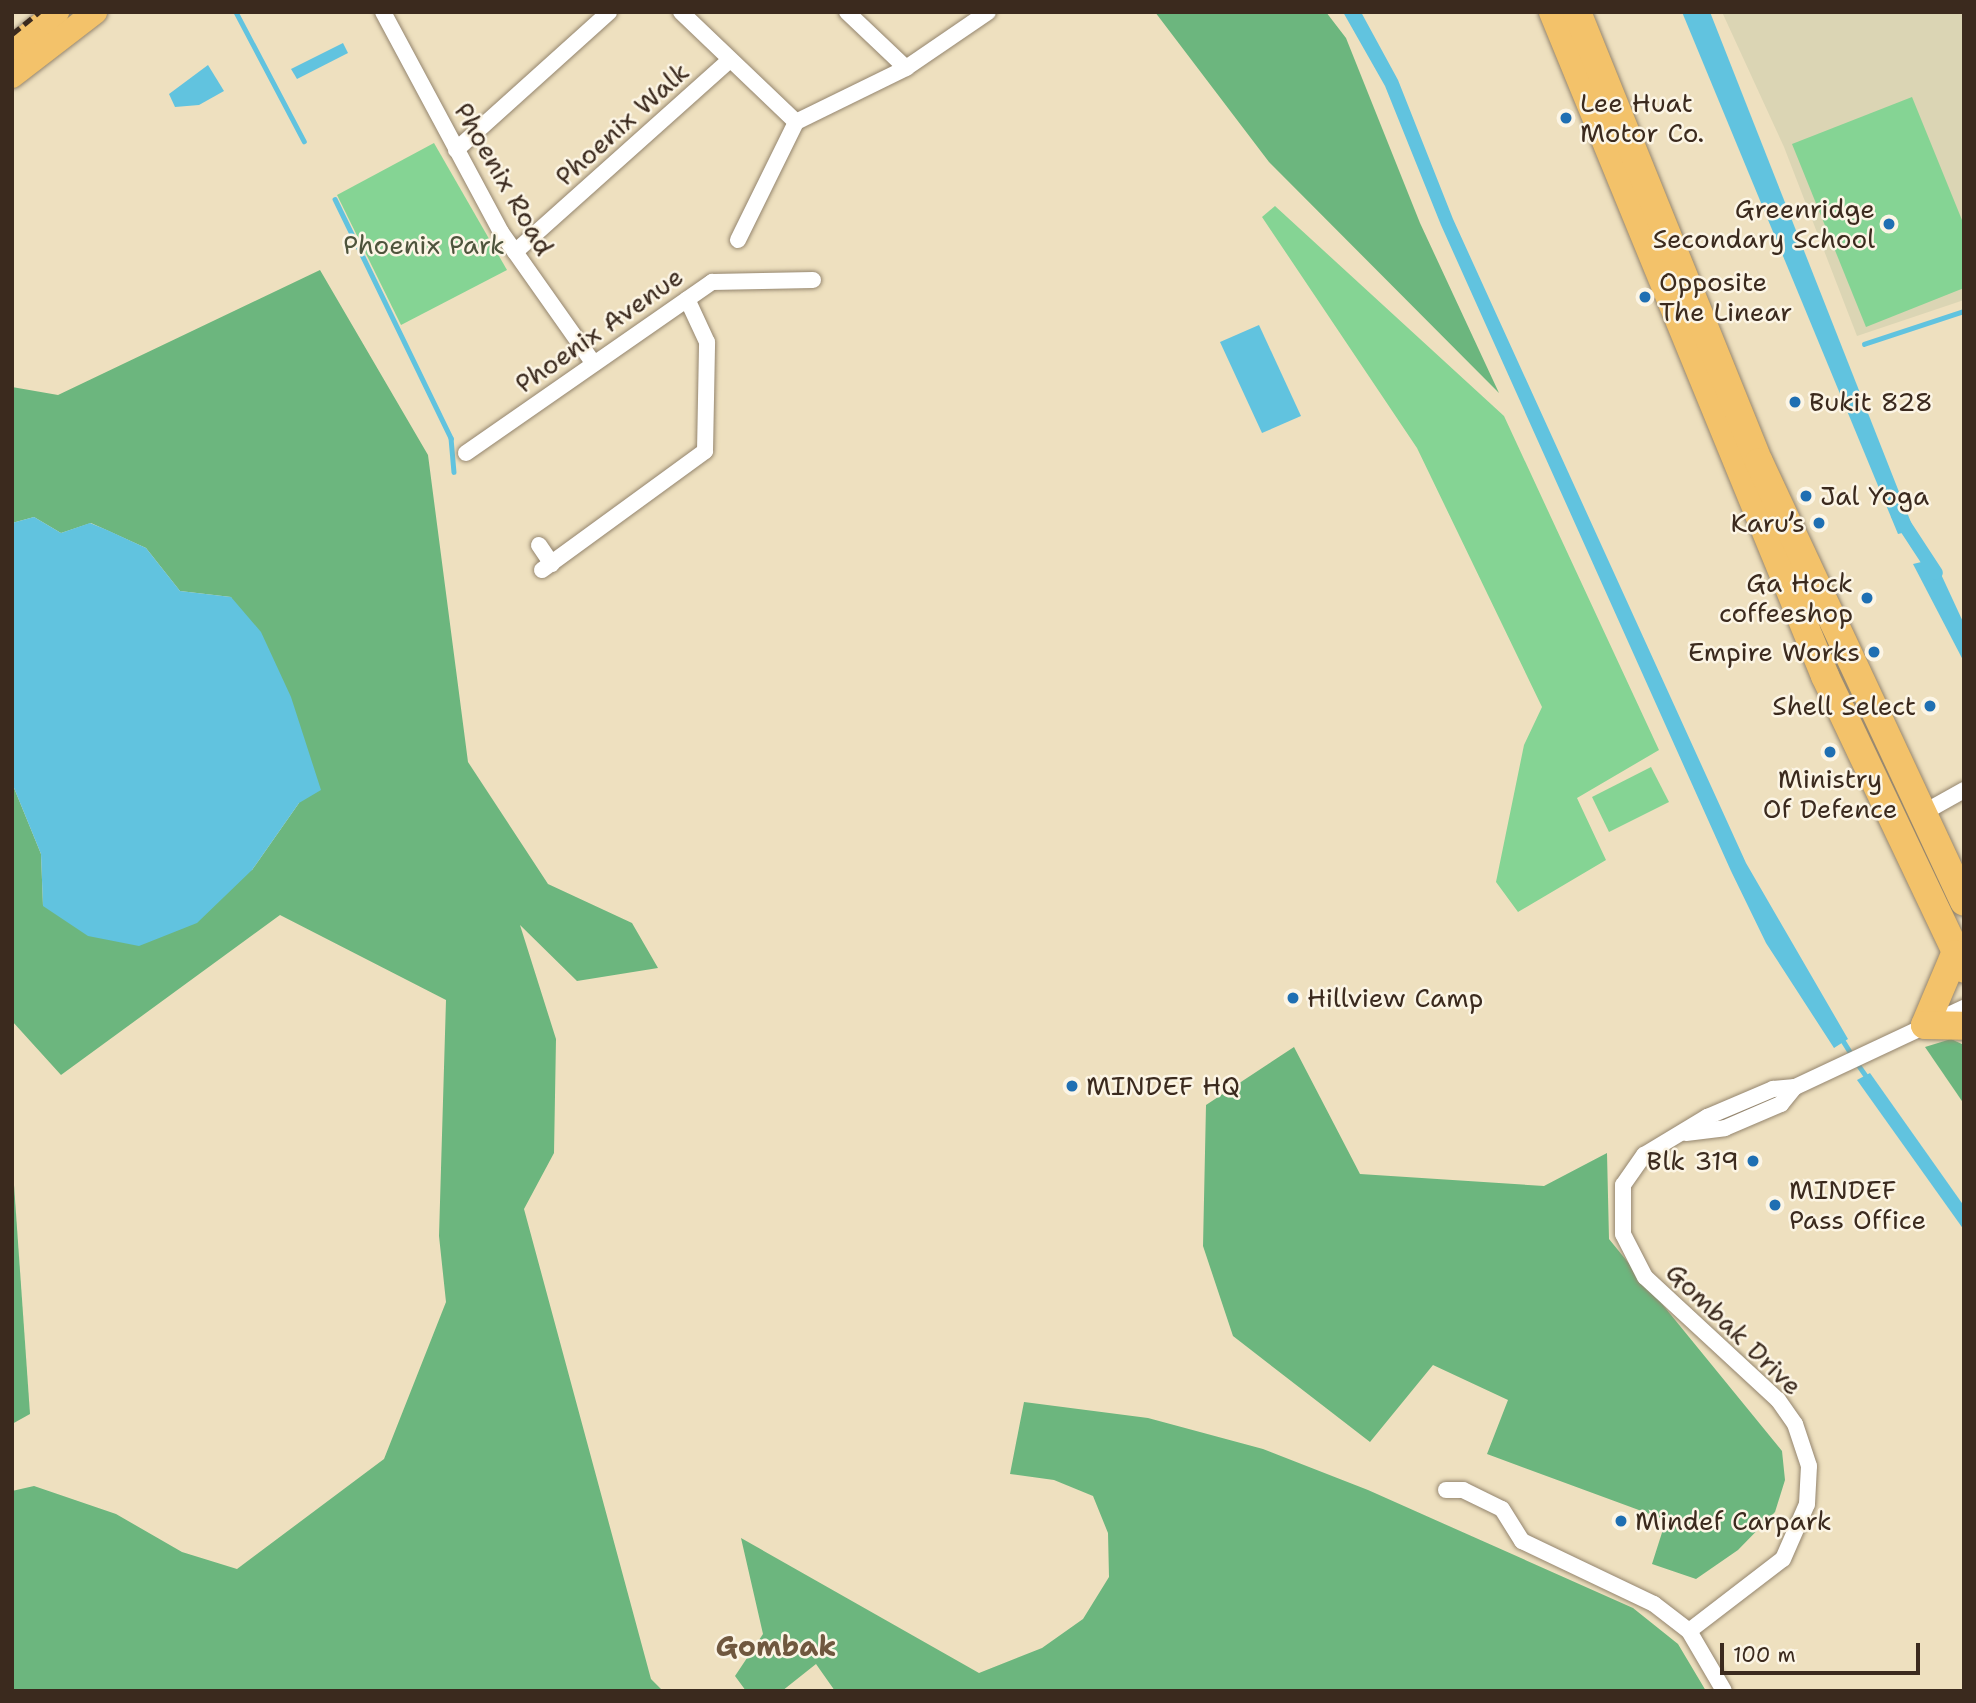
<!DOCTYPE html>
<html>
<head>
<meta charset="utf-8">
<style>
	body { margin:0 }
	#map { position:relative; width:1976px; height:1703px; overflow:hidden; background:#eee0bf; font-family:"Shantell Sans",sans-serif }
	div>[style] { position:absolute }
	.built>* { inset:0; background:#dbd5b4 }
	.green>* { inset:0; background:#85d494 }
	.forest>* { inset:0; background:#6cb67e }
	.water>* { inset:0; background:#61c3df }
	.stream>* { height:4.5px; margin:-2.25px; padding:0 2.25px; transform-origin:2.25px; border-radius:2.25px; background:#61c3df }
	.canal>* { height:14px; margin:-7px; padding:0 7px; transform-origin:7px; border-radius:7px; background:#61c3df }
	.roads { filter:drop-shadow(0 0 2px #94856e) drop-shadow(0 0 2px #94856e) }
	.street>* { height:16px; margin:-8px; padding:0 8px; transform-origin:8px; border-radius:8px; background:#fff }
	.primary>* { height:24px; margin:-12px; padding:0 12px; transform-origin:12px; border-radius:12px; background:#f3c26a }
	.highway>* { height:28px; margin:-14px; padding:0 14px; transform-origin:14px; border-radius:14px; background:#f3c26a }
	.rail>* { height:4.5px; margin-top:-2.25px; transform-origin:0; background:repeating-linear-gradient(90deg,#3b2a1e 0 10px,transparent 0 15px) }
	.dots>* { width:19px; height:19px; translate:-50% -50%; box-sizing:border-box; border:4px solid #fcf5e5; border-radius:50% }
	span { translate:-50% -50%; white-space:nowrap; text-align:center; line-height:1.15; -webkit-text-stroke:5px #fcf5e5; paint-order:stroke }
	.poi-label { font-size:26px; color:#3b2a1e }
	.left { translate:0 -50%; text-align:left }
	.right { translate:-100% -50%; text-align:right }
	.street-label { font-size:26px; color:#3b2a1e }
	.park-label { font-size:26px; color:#4e543c }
	.neighbourhood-label { font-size:28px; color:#70583f; font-weight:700 }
	.frame { position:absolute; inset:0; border:14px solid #3b2a1e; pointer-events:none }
	.scale { position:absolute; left:1720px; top:1643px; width:200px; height:32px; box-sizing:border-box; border:4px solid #3b2a1e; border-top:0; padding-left:9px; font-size:21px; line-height:24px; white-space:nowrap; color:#3b2a1e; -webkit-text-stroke:5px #fcf5e5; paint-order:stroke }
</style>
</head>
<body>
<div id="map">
	<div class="built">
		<div style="clip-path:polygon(1722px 12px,1964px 12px,1964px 300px,1857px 336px,1784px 147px)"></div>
	</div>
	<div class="green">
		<div style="clip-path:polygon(1912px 97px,1964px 225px,1964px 288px,1866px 327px,1792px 144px)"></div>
		<div style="clip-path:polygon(434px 143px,507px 270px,401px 325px,337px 195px)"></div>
		<div style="clip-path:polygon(1275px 206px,1504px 416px,1659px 750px,1577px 798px,1606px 860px,1518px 912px,1496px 882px,1524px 745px,1542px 707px,1417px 448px,1262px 217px)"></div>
		<div style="clip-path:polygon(1651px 767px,1669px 802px,1609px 832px,1592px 797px)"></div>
	</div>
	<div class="forest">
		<div style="clip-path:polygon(1155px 12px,1326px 12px,1346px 38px,1420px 223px,1499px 393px,1269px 162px)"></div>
		<div style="clip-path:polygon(320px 270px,428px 455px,468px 762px,548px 884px,632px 923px,658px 968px,577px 981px,520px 925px,556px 1039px,554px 1153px,524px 1209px,651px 1679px,663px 1691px,12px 1691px,12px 1491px,34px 1486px,116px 1514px,182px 1552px,237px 1569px,384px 1459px,446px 1302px,439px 1236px,446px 1000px,280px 915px,61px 1075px,12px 1021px,12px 783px,41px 854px,43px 906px,252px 870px,299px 803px,231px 597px,180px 591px,146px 548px,91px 523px,61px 533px,34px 517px,12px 523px,12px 387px,58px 395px)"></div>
		<div style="clip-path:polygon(1951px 1039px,1964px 1045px,1964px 1104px,1925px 1047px)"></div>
		<div style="clip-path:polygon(1294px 1047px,1360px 1174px,1544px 1186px,1607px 1153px,1609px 1239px,1782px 1451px,1785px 1480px,1775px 1512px,1738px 1550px,1696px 1579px,1652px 1564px,1666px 1520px,1487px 1454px,1508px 1400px,1433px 1365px,1370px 1442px,1233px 1336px,1203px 1246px,1206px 1105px)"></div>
		<div style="clip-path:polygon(12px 1156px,30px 1414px,12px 1424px)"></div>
		<div style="clip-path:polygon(1024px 1402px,1148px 1418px,1263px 1449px,1368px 1490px,1633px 1608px,1678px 1644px,1706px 1691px,835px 1691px,816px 1664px,782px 1691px,746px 1691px,735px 1676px,763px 1634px,741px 1538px,979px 1673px,1042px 1648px,1083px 1619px,1109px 1577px,1108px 1533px,1093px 1496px,1054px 1480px,1010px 1474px)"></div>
	</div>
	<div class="water">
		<div style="clip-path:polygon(1343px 12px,1361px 12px,1398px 80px,1453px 219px,1746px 863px,1848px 1039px,1834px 1048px,1766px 943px,1731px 871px,1441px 225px,1385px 86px)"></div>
		<div style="clip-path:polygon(1682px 12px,1710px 12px,1914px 530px,1898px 534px)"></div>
		<div style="clip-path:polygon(343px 43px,348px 53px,297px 79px,291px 69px)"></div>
		<div style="clip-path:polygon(208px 65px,224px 91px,199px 105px,175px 107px,169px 94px)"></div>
		<div style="clip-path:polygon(1259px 325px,1301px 416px,1262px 433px,1220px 342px)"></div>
		<div style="clip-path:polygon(34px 517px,61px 533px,90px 523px,107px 530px,146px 548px,180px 591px,231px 597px,261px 632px,291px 697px,321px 790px,299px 803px,252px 870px,197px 923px,139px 946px,88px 936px,43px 906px,41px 854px,12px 783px,12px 523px)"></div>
		<div style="clip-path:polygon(1934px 559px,1964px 624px,1964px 662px,1913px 564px)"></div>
		<div style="clip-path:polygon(1870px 1073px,1964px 1206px,1964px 1230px,1857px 1080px)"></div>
	</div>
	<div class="stream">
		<div style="left:236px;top:12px;width:146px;rotate:62.2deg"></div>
		<div style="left:335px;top:199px;width:266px;rotate:64.1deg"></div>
		<div style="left:451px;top:438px;width:34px;rotate:85deg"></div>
		<div style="left:1864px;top:344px;width:105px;rotate:-18.3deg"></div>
		<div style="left:1842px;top:1039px;width:19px;rotate:58deg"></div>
		<div style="left:1857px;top:1063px;width:19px;rotate:55deg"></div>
	</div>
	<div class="canal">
		<div style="left:1898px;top:515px;width:69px;rotate:56.8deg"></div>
	</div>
	<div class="roads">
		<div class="street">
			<div style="left:383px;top:12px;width:250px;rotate:61.8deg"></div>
			<div style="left:501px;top:232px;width:161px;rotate:54.8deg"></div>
			<div style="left:681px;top:12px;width:159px;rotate:43.7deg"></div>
			<div style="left:847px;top:12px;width:81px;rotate:43.5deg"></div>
			<div style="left:456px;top:150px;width:206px;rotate:-42deg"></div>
			<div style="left:738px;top:240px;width:131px;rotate:-63.8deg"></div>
			<div style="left:796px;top:122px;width:123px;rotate:-26.1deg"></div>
			<div style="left:906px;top:68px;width:99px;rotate:-34.3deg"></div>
			<div style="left:515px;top:252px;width:288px;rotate:-41.8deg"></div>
			<div style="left:466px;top:453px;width:300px;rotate:-34.8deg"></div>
			<div style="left:712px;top:282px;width:101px;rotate:-1.1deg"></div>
			<div style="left:539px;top:545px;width:23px;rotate:56deg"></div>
			<div style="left:542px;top:570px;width:202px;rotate:-36.1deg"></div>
			<div style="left:705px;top:451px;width:109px;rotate:-88.9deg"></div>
			<div style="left:707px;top:342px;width:47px;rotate:-114.9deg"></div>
			<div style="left:1921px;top:814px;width:49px;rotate:-29.2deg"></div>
			<div style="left:1686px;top:1133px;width:39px;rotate:-7deg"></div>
			<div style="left:1725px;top:1128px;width:61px;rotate:-23.2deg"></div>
			<div style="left:1781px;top:1104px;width:22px;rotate:-51deg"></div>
			<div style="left:1446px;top:1490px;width:17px"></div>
			<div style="left:1463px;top:1490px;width:43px;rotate:26deg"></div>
			<div style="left:1502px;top:1509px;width:38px;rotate:58deg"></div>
			<div style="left:1522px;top:1541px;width:146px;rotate:25.5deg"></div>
			<div style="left:1654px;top:1604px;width:44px;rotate:37.6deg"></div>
			<div style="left:1689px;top:1631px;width:69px;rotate:59.7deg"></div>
			<div style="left:1689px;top:1631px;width:118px;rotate:-37.5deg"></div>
			<div style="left:1783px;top:1559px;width:60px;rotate:-66.4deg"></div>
			<div style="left:1807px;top:1504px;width:38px;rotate:-87deg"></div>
			<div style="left:1809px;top:1466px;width:44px;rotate:-108.4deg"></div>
			<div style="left:1795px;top:1424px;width:29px;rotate:-125deg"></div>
			<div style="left:1778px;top:1400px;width:181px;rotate:-137.2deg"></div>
			<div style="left:1645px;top:1277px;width:48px;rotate:-117.1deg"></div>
			<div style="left:1623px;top:1234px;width:49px;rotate:-90deg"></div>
			<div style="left:1623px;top:1185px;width:37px;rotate:-55deg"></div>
			<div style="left:1644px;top:1155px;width:74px;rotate:-31.1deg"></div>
			<div style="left:1707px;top:1117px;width:72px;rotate:-23deg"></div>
			<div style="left:1773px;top:1089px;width:22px;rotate:-5deg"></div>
			<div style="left:1795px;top:1087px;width:187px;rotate:-25.1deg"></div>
		</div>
		<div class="primary">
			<div style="left:12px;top:48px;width:58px;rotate:-38.7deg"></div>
			<div style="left:12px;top:76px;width:105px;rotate:-37.6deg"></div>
		</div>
		<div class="highway">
			<div style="left:1553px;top:12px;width:718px;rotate:67.72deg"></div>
			<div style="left:1825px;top:676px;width:324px;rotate:64.6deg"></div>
			<div style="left:1577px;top:12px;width:485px;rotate:68deg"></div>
			<div style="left:1759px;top:462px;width:485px;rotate:65deg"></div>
			<div style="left:1955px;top:954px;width:77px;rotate:112.9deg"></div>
			<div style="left:1925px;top:1025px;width:39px;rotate:1deg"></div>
		</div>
	</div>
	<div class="rail">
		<div style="left:12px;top:34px;width:35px;rotate:-39deg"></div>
	</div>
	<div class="dots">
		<div style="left:1566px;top:118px;background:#1f6fb2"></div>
		<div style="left:1889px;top:224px;background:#1f6fb2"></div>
		<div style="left:1645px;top:297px;background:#1f6fb2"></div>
		<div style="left:1795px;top:402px;background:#1f6fb2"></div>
		<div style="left:1806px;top:496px;background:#1f6fb2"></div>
		<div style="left:1819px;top:523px;background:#1f6fb2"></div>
		<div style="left:1867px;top:598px;background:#1f6fb2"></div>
		<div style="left:1874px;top:652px;background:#1f6fb2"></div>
		<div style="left:1930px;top:706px;background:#1f6fb2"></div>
		<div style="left:1830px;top:752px;background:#1f6fb2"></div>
		<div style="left:1293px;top:998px;background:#1f6fb2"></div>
		<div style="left:1072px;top:1086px;background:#1f6fb2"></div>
		<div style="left:1753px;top:1161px;background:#1f6fb2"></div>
		<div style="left:1775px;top:1205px;background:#1f6fb2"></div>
		<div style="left:1621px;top:1521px;background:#1f6fb2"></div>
	</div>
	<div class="poi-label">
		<span class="left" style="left:1580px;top:118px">Lee Huat<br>Motor Co.</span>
		<span class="right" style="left:1875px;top:224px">Greenridge<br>Secondary School</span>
		<span class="left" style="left:1659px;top:297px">Opposite<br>The Linear</span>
		<span class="left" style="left:1809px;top:402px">Bukit 828</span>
		<span class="left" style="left:1820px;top:496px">Jal Yoga</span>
		<span class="right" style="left:1805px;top:523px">Karu’s</span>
		<span class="right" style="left:1853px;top:598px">Ga Hock<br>coffeeshop</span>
		<span class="right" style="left:1860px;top:652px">Empire Works</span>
		<span class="right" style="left:1916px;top:706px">Shell Select</span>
		<span style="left:1830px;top:794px">Ministry<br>Of Defence</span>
		<span class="left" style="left:1307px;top:998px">Hillview Camp</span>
		<span class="left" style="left:1086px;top:1086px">MINDEF HQ</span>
		<span class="right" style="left:1739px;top:1161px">Blk 319</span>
		<span class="left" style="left:1789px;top:1205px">MINDEF<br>Pass Office</span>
		<span class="left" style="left:1635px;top:1521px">Mindef Carpark</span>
	</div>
	<div class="street-label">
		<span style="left:622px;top:124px;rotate:-42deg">Phoenix Walk</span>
		<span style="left:504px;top:179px;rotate:60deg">Phoenix Road</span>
		<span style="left:599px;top:330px;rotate:-35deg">Phoenix Avenue</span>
		<span style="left:1734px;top:1329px;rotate:44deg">Gombak Drive</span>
	</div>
	<div class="park-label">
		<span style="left:424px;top:245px">Phoenix Park</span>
	</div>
	<div class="neighbourhood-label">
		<span style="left:776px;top:1646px">Gombak</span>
	</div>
	<div class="frame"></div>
	<div class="scale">100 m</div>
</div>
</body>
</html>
